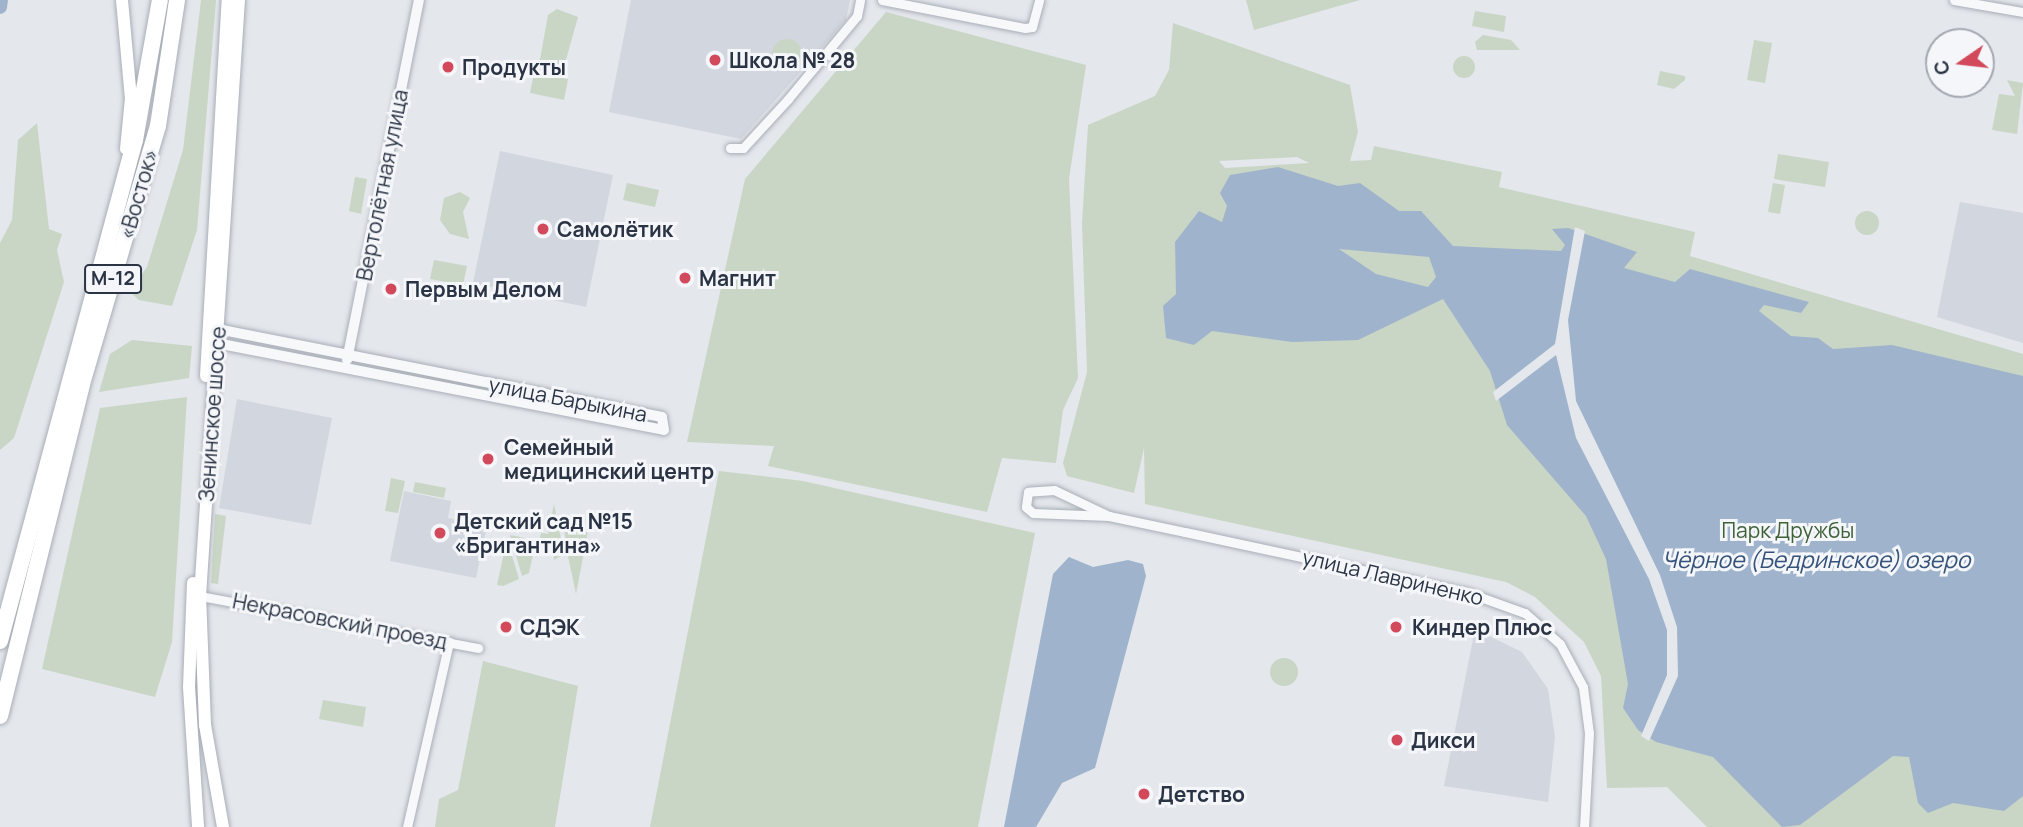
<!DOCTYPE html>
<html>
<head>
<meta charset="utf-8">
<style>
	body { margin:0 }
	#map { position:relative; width:2023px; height:827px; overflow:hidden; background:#e4e7ec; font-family:Manrope,sans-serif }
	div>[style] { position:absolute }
	.built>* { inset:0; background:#d2d6de }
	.green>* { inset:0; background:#c9d6c5 }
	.round { border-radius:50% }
	.water>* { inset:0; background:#9fb4cc }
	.pier>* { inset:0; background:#e4e7ec }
	.river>* { height:14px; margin:-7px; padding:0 7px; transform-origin:7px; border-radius:7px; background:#9fb4cc }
	.roads { filter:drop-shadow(0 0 2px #a9aeb7) drop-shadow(0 0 2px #a9aeb7) }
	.minor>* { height:9px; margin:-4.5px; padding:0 4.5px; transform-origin:4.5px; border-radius:4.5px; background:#f7f8fa }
	.tertiary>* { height:10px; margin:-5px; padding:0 5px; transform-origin:5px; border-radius:5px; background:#f7f8fa }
	.secondary>* { height:12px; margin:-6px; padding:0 6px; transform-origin:6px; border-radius:6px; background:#fff }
	.trunk>* { height:16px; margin:-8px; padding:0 8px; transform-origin:8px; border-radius:8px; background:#fff }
	.dots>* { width:19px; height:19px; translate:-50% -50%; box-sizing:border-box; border:4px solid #f4f6f9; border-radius:50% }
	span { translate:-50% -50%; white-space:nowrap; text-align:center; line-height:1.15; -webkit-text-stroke:6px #f4f6f9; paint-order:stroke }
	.shield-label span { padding:2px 5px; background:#f4f6f9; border:2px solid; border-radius:5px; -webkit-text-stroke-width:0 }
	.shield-label { font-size:19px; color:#2b3445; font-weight:700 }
	.poi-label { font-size:21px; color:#2b3445; font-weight:700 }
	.left { translate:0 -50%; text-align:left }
	.street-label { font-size:21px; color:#2b3445 }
	.park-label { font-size:21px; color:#3f6138 }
	.water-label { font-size:23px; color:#34527a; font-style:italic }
	.north { position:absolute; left:1925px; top:28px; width:70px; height:70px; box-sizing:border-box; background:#f4f6f9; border:2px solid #a4a8b1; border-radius:50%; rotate:256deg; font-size:19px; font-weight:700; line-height:28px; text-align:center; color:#2b3445 }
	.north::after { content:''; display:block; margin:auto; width:24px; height:32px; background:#d1495b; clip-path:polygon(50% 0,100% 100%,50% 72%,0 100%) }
</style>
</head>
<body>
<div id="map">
	<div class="built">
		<div style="clip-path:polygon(631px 0,850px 0,846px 20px,741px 139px,609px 112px)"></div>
		<div style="clip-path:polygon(500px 151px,613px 175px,586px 307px,473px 283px)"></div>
		<div style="clip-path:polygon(1960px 202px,2023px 213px,2023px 343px,1937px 317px)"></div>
		<div style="clip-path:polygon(237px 399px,332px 418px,311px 525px,219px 508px)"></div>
		<div style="clip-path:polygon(404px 491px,451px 501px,448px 518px,487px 526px,476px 578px,390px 561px)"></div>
		<div style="clip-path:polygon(1475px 629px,1522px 652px,1548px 689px,1555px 737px,1548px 802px,1444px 786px)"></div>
	</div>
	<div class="green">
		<div style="clip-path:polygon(201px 0,216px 0,197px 230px,172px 306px,139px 300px,130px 292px,147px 267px,183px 150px)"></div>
		<div style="clip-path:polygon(1246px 0,1360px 0,1254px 30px)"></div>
		<div style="clip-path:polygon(557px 9px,578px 17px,562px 74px,539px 65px,548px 15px)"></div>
		<div style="clip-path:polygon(1475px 11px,1506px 16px,1504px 32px,1472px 26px)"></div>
		<div style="clip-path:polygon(886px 12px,1086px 65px,1069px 179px,1078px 378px,1063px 410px,1056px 463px,1002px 458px,987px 512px,768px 466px,774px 446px,687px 442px,745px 179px)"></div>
		<div style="clip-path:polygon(evenodd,1173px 23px,1350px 85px,1358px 132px,1350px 161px,1371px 160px,1374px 146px,1502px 172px,1499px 187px,1695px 232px,1690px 256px,2023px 354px,2023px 827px,1707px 827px,1667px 787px,1607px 788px,1601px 676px,1584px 642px,1535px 597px,1506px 582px,1145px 504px,1144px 448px,1134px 493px,1067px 476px,1063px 463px,1087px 372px,1082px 223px,1088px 125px,1155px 96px,1169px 70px,1173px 23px,1297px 157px,1309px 163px,1225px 168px,1219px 161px,1297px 157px)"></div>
		<div style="clip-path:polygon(1483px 35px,1511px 40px,1520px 50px,1477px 50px,1475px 42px)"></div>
		<div class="round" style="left:772px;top:39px;width:30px;height:30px"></div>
		<div style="clip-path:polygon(1754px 40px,1772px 43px,1765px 83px,1747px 80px)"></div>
		<div class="round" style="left:1453px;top:56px;width:22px;height:22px"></div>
		<div style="clip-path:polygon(1660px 71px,1685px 76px,1685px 80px,1674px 89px,1657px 85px)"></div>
		<div style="clip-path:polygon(534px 73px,568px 79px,564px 100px,530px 93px)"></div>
		<div style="clip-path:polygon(2007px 80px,2023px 83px,2017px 134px,1992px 130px,1999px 94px,2015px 96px)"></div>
		<div style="clip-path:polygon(37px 123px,49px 229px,62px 234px,57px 250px,64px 282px,14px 438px,0 450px,0 243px,12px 220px,18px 140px)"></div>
		<div style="clip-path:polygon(1778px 154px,1829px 162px,1825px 187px,1774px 179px)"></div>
		<div style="clip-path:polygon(355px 177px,367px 179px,361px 214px,349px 211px)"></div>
		<div style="clip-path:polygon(627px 183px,659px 190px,655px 207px,623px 200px)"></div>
		<div style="clip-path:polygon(1773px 183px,1785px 185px,1780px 214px,1768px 212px)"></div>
		<div style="clip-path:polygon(460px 192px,470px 198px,463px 212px,469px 239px,450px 234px,440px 220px,444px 198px)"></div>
		<div class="round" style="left:1855px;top:211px;width:24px;height:24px"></div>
		<div style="clip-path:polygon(434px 260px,467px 266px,463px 285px,430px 279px)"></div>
		<div style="clip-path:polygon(132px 340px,192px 346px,189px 378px,99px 392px,110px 354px)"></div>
		<div style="clip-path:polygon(362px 363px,652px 421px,650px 425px)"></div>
		<div style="clip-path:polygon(187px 397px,172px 642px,155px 697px,42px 669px,100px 408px)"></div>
		<div style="clip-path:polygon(719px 471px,803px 481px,1035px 533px,978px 827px,650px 827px)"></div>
		<div style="clip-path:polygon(391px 478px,405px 481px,398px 513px,385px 511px)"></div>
		<div style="clip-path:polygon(415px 482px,446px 488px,444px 498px,413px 492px)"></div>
		<div style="clip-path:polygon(554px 504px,564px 554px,554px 560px,551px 544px,539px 542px,541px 533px,548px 534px)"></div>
		<div style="clip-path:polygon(215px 514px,226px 516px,218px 584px,211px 583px)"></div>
		<div style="clip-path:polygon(563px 524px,589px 525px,586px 542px,568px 552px)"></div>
		<div style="clip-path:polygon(510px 535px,525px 538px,534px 550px,529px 573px,522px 576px)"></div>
		<div style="clip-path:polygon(507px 539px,519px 579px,503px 586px,497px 585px)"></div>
		<div style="clip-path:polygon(585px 547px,576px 594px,568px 556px)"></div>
		<div class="round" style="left:1270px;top:658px;width:28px;height:28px"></div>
		<div style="clip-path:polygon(483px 661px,578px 686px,555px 827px,435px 827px,439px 799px,458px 790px)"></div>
		<div style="clip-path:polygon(323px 700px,366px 707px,363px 727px,319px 719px)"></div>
	</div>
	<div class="water">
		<div style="clip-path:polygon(evenodd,1278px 167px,1338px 186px,1360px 183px,1399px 211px,1421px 211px,1453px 246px,1561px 251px,1565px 245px,1552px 229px,1568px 228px,1637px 252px,1624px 268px,1675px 282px,1690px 269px,1809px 302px,1801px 313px,1764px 305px,1759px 311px,1791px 336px,1818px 338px,1833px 349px,1892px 345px,2023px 376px,2023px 796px,2004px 811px,1953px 803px,1928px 813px,1918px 803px,1909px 757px,1893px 756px,1800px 825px,1782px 827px,1713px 757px,1656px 742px,1638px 730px,1623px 708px,1628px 684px,1606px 559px,1586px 516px,1507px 425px,1490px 371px,1443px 299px,1358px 340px,1292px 342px,1212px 331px,1194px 345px,1166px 338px,1163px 306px,1176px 294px,1175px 242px,1199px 211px,1222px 222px,1227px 206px,1220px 193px,1230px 175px,1278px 167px,1339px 249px,1429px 257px,1436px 277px,1428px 287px,1376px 274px,1339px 249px)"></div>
		<div style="clip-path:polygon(1069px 557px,1093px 567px,1128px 560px,1143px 564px,1146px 576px,1095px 768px,1062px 783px,1036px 827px,1004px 827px,1053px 574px)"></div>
	</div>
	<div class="pier">
		<div style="clip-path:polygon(1575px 227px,1585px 231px,1568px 320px,1576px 401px,1660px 575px,1677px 627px,1678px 676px,1649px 741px,1641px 736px,1667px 675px,1667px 630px,1649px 579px,1576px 438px,1556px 355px,1496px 401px,1493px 392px,1555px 344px)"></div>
	</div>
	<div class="river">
		<div style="left:0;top:7px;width:7px;rotate:-82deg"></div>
	</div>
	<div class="roads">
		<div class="minor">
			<div style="left:882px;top:0;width:146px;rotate:11.1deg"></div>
			<div style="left:1025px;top:28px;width:7px;rotate:-8deg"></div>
			<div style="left:1032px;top:27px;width:28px;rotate:-75deg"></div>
			<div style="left:1954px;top:0;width:70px;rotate:9.9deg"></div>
			<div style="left:730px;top:148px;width:13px"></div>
			<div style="left:743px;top:148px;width:67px;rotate:-47.4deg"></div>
			<div style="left:788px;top:99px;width:108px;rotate:-50.3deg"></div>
			<div style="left:857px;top:16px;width:16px;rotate:-79deg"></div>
			<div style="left:1109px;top:516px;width:61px;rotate:-154.7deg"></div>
			<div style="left:1054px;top:490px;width:26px;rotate:176deg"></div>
			<div style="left:1028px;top:492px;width:15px;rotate:98deg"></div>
			<div style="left:1026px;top:507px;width:9px;rotate:41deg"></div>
			<div style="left:1033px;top:513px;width:76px;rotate:2.3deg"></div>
			<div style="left:1109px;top:516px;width:78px;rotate:11.9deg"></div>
			<div style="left:1185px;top:532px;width:290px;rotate:12.1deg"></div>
			<div style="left:1469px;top:593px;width:59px;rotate:19.7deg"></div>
			<div style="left:1525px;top:613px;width:47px;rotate:41.5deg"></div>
			<div style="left:1560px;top:644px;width:49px;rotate:61.9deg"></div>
			<div style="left:1583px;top:687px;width:46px;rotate:82.6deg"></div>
			<div style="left:1589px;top:733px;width:94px;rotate:93deg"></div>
			<div style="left:200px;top:596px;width:283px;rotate:10.6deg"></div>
			<div style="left:407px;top:827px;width:190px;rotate:-77.2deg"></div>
		</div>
		<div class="tertiary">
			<div style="left:211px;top:342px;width:461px;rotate:11deg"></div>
			<div style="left:664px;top:430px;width:13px;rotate:-99deg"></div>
			<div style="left:662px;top:417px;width:459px;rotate:-168.8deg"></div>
			<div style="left:347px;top:360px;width:367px;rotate:-78.7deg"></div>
		</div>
		<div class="secondary">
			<div style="left:122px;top:0;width:98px;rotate:84.8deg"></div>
			<div style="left:131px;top:98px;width:51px;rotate:95.6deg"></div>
			<div style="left:206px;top:376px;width:377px;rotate:-86.7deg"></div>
			<div style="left:193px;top:583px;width:104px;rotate:92.2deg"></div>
			<div style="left:189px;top:687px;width:140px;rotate:86.3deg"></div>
			<div style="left:223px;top:827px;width:104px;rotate:-100deg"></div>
			<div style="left:205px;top:725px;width:129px;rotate:-92.2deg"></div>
			<div style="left:200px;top:596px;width:597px;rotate:-86.26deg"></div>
		</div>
		<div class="trunk">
			<div style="left:0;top:641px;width:519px;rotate:-74.92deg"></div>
			<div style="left:135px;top:140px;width:142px;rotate:-79.9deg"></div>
			<div style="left:0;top:716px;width:342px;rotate:-76.1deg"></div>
			<div style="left:82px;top:384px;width:269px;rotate:-73.6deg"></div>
			<div style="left:158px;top:126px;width:127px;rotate:-81.4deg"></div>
		</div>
	</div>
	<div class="dots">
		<div style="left:715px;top:60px;background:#d1495b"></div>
		<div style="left:448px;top:67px;background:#d1495b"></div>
		<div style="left:543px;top:229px;background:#d1495b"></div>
		<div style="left:685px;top:278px;background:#d1495b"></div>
		<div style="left:391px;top:289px;background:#d1495b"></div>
		<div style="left:488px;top:459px;background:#d1495b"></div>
		<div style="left:440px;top:533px;background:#d1495b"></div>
		<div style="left:506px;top:627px;background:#d1495b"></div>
		<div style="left:1396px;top:627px;background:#d1495b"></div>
		<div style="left:1397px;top:740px;background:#d1495b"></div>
		<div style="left:1144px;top:794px;background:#d1495b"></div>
	</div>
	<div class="shield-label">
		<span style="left:113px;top:279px">М-12</span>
	</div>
	<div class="poi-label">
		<span class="left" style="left:729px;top:60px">Школа № 28</span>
		<span class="left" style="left:462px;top:67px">Продукты</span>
		<span class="left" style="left:557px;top:229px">Самолётик</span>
		<span class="left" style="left:699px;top:278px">Магнит</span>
		<span class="left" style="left:405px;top:289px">Первым Делом</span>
		<span class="left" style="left:504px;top:459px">Семейный<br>медицинский центр</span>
		<span class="left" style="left:454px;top:533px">Детский сад №15<br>«Бригантина»</span>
		<span class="left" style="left:520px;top:627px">СДЭК</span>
		<span class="left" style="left:1412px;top:627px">Киндер Плюс</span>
		<span class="left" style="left:1411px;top:740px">Дикси</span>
		<span class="left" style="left:1158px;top:794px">Детство</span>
	</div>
	<div class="street-label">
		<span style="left:382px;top:185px;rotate:-79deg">Вертолётная улица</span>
		<span style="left:138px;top:194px;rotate:-74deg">«Восток»</span>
		<span style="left:568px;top:399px;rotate:11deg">улица Барыкина</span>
		<span style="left:212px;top:414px;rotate:-86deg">Зенинское шоссе</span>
		<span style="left:1393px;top:577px;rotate:13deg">улица Лавриненко</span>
		<span style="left:340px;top:621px;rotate:11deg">Некрасовский проезд</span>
	</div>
	<div class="park-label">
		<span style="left:1788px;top:530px">Парк Дружбы</span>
	</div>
	<div class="water-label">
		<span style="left:1816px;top:559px">Чёрное (Бедринское) озеро</span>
	</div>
	<div class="north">С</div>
</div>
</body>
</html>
